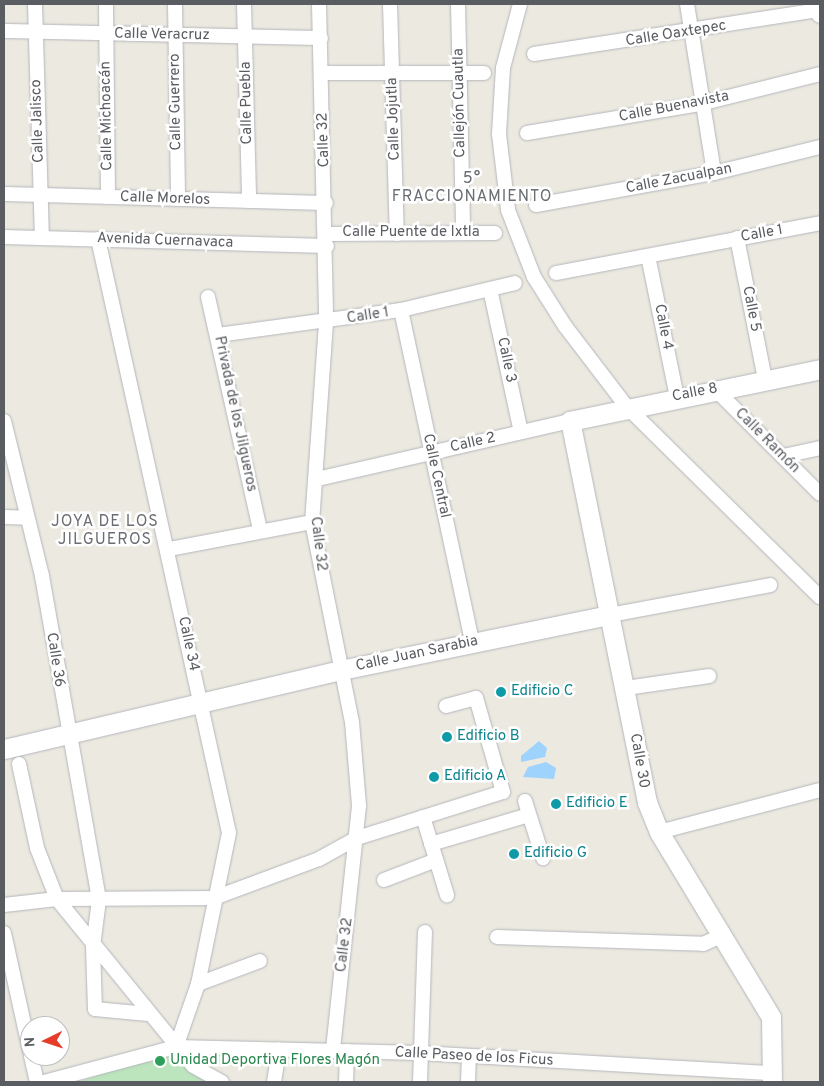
<!DOCTYPE html>
<html>
<head>
<meta charset="utf-8">
<style>
	body { margin:0 }
	#map { position:relative; width:824px; height:1086px; overflow:hidden; background:#ece9e0; font-family:Overpass,sans-serif }
	div>[style] { position:absolute }
	.green>* { inset:0; background:#bce4bd }
	.water>* { inset:0; background:#9ed3fe }
	.roads { filter:drop-shadow(0 0 1px #b3b6bb) drop-shadow(0 0 1px #b3b6bb) }
	.street>* { height:14px; margin:-7px; padding:0 7px; transform-origin:7px; border-radius:7px; background:#fff }
	.secondary>* { height:19px; margin:-9.5px; padding:0 9.5px; transform-origin:9.5px; border-radius:9.5px; background:#fff }
	.dots>* { width:14px; height:14px; translate:-50% -50%; box-sizing:border-box; border:2px solid #fff; border-radius:50% }
	span { translate:-50% -50%; white-space:nowrap; text-align:center; line-height:1.15; -webkit-text-stroke:5px #fff; paint-order:stroke }
	.street-label { font-size:15px; color:#595c61 }
	.culture-label { font-size:15px; color:#0d838f }
	.left { translate:0 -50%; text-align:left }
	.leisure-label { font-size:15px; color:#27864d }
	.neighbourhood-label { font-size:16px; color:#6a6e73; letter-spacing:1px }
	.frame { position:absolute; inset:0; border:5px solid #595c61; pointer-events:none }
	.north { position:absolute; left:20px; top:1016px; width:50px; height:50px; box-sizing:border-box; background:#fff; border:1px solid #bdbec0; border-radius:50%; rotate:266deg; font-size:14px; font-weight:700; line-height:20px; text-align:center; color:#595c61 }
	.north::after { content:''; display:block; margin:auto; width:18px; height:22px; background:#e63d2b; clip-path:polygon(50% 0,100% 100%,50% 72%,0 100%) }
</style>
</head>
<body>
<div id="map">
	<div class="green">
		<div style="clip-path:polygon(169px 1051px,209px 1082px,78px 1082px)"></div>
	</div>
	<div class="water">
		<div style="clip-path:polygon(539px 741px,547px 748px,545px 757px,521px 762px,521px 756px)"></div>
		<div style="clip-path:polygon(546px 762px,556px 768px,554px 779px,523px 777px,528px 767px)"></div>
	</div>
	<div class="roads">
		<div class="street">
			<div style="left:35px;top:4px;width:234px;rotate:88.3deg"></div>
			<div style="left:106px;top:4px;width:193px;rotate:89.4deg"></div>
			<div style="left:175px;top:4px;width:195px;rotate:89.1deg"></div>
			<div style="left:244px;top:4px;width:197px;rotate:88.5deg"></div>
			<div style="left:319px;top:4px;width:319px;rotate:88.7deg"></div>
			<div style="left:326px;top:323px;width:199px;rotate:94deg"></div>
			<div style="left:312px;top:522px;width:204px;rotate:78.7deg"></div>
			<div style="left:352px;top:722px;width:84px;rotate:85.2deg"></div>
			<div style="left:359px;top:806px;width:245px;rotate:96.1deg"></div>
			<div style="left:390px;top:4px;width:230px;rotate:88.3deg"></div>
			<div style="left:458px;top:4px;width:229px;rotate:88.7deg"></div>
			<div style="left:520px;top:4px;width:66px;rotate:104.9deg"></div>
			<div style="left:503px;top:68px;width:66px;rotate:93.5deg"></div>
			<div style="left:499px;top:134px;width:77px;rotate:83.2deg"></div>
			<div style="left:508px;top:210px;width:72px;rotate:68.8deg"></div>
			<div style="left:534px;top:277px;width:58px;rotate:57.7deg"></div>
			<div style="left:565px;top:326px;width:102px;rotate:52.6deg"></div>
			<div style="left:627px;top:407px;width:271px;rotate:44.6deg"></div>
			<div style="left:687px;top:4px;width:171px;rotate:80.9deg"></div>
			<div style="left:4px;top:31px;width:317px;rotate:1.3deg"></div>
			<div style="left:534px;top:54px;width:287px;rotate:-8.8deg"></div>
			<div style="left:322px;top:73px;width:162px"></div>
			<div style="left:527px;top:133px;width:175px;rotate:-9.5deg"></div>
			<div style="left:700px;top:104px;width:124px;rotate:-14deg"></div>
			<div style="left:4px;top:194px;width:322px;rotate:1.6deg"></div>
			<div style="left:536px;top:205px;width:181px;rotate:-10.2deg"></div>
			<div style="left:714px;top:173px;width:109px;rotate:-13.8deg"></div>
			<div style="left:327px;top:234px;width:168px;rotate:-0.3deg"></div>
			<div style="left:4px;top:237px;width:323px;rotate:1.6deg"></div>
			<div style="left:737px;top:238px;width:145px;rotate:78.8deg"></div>
			<div style="left:98px;top:239px;width:608px;rotate:77.56deg"></div>
			<div style="left:229px;top:833px;width:154px;rotate:101.6deg"></div>
			<div style="left:198px;top:984px;width:67px;rotate:109.2deg"></div>
			<div style="left:648px;top:256px;width:144px;rotate:78.4deg"></div>
			<div style="left:556px;top:273px;width:269px;rotate:-10.7deg"></div>
			<div style="left:490px;top:289px;width:146px;rotate:77.8deg"></div>
			<div style="left:208px;top:297px;width:239px;rotate:77.4deg"></div>
			<div style="left:401px;top:310px;width:340px;rotate:77.9deg"></div>
			<div style="left:218px;top:335px;width:185px;rotate:-7.8deg"></div>
			<div style="left:401px;top:310px;width:117px;rotate:-13.3deg"></div>
			<div style="left:715px;top:389px;width:148px;rotate:45deg"></div>
			<div style="left:4px;top:421px;width:160px;rotate:76.2deg"></div>
			<div style="left:42px;top:576px;width:329px;rotate:80deg"></div>
			<div style="left:99px;top:900px;width:46px;rotate:97.4deg"></div>
			<div style="left:93px;top:946px;width:63px;rotate:88.2deg"></div>
			<div style="left:95px;top:1009px;width:53px;rotate:5.4deg"></div>
			<div style="left:783px;top:456px;width:38px;rotate:-12deg"></div>
			<div style="left:317px;top:479px;width:260px;rotate:-12.9deg"></div>
			<div style="left:4px;top:517px;width:23px;rotate:2deg"></div>
			<div style="left:169px;top:549px;width:146px;rotate:-10.7deg"></div>
			<div style="left:610px;top:615px;width:163px;rotate:-10.6deg"></div>
			<div style="left:626px;top:688px;width:84px;rotate:-8.2deg"></div>
			<div style="left:19px;top:764px;width:86px;rotate:77.9deg"></div>
			<div style="left:37px;top:848px;width:55px;rotate:68.6deg"></div>
			<div style="left:57px;top:899px;width:215px;rotate:50.8deg"></div>
			<div style="left:193px;top:1066px;width:33px;rotate:29deg"></div>
			<div style="left:525px;top:801px;width:60px;rotate:72.5deg"></div>
			<div style="left:423px;top:817px;width:82px;rotate:72.9deg"></div>
			<div style="left:659px;top:832px;width:166px;rotate:-14.6deg"></div>
			<div style="left:431px;top:844px;width:102px;rotate:-16.5deg"></div>
			<div style="left:384px;top:880px;width:56px;rotate:-21deg"></div>
			<div style="left:4px;top:905px;width:53px;rotate:-6.5deg"></div>
			<div style="left:57px;top:899px;width:157px;rotate:-0.4deg"></div>
			<div style="left:214px;top:898px;width:112px;rotate:-20.4deg"></div>
			<div style="left:319px;top:859px;width:43px;rotate:-28.9deg"></div>
			<div style="left:357px;top:838px;width:153px;rotate:-17.5deg"></div>
			<div style="left:503px;top:792px;width:98px;rotate:-106deg"></div>
			<div style="left:476px;top:698px;width:31px;rotate:165deg"></div>
			<div style="left:4px;top:933px;width:121px;rotate:77.6deg"></div>
			<div style="left:497px;top:937px;width:206px;rotate:1.9deg"></div>
			<div style="left:703px;top:944px;width:22px;rotate:-24deg"></div>
			<div style="left:198px;top:984px;width:66px;rotate:-20.4deg"></div>
			<div style="left:31px;top:1056px;width:27px;rotate:77deg"></div>
			<div style="left:44px;top:1082px;width:137px;rotate:-14.9deg"></div>
			<div style="left:176px;top:1047px;width:245px;rotate:1.4deg"></div>
			<div style="left:421px;top:1053px;width:352px;rotate:3.3deg"></div>
			<div style="left:274px;top:1082px;width:33px;rotate:-81deg"></div>
			<div style="left:346px;top:1082px;width:31px;rotate:-88deg"></div>
			<div style="left:420px;top:1082px;width:150px;rotate:-88.1deg"></div>
			<div style="left:468px;top:1082px;width:26px;rotate:-88deg"></div>
		</div>
		<div class="secondary">
			<div style="left:815px;top:4px;width:10px;rotate:61deg"></div>
			<div style="left:4px;top:749px;width:346px;rotate:-13.2deg"></div>
			<div style="left:341px;top:670px;width:275px;rotate:-11.6deg"></div>
			<div style="left:772px;top:1082px;width:65px;rotate:-90.9deg"></div>
			<div style="left:771px;top:1017px;width:216px;rotate:-121.2deg"></div>
			<div style="left:659px;top:832px;width:32px;rotate:-112deg"></div>
			<div style="left:647px;top:802px;width:389px;rotate:-101.4deg"></div>
			<div style="left:570px;top:421px;width:255px;rotate:-11.7deg"></div>
		</div>
	</div>
	<div class="dots">
		<div style="left:501px;top:692px;background:#0f9aa8"></div>
		<div style="left:447px;top:737px;background:#0f9aa8"></div>
		<div style="left:434px;top:777px;background:#0f9aa8"></div>
		<div style="left:556px;top:804px;background:#0f9aa8"></div>
		<div style="left:514px;top:854px;background:#0f9aa8"></div>
		<div style="left:160px;top:1061px;background:#2e9e5b"></div>
	</div>
	<div class="street-label">
		<span style="left:676px;top:34px;rotate:-9deg">Calle Oaxtepec</span>
		<span style="left:162px;top:35px;rotate:1deg">Calle Veracruz</span>
		<span style="left:176px;top:102px;rotate:-91deg">Calle Guerrero</span>
		<span style="left:247px;top:103px;rotate:-91deg">Calle Puebla</span>
		<span style="left:460px;top:103px;rotate:-91deg">Callejón Cuautla</span>
		<span style="left:674px;top:107px;rotate:-11deg">Calle Buenavista</span>
		<span style="left:107px;top:116px;rotate:-91deg">Calle Michoacán</span>
		<span style="left:394px;top:119px;rotate:-92deg">Calle Jojutla</span>
		<span style="left:38px;top:121px;rotate:-92deg">Calle Jalisco</span>
		<span style="left:324px;top:140px;rotate:-92deg">Calle 32</span>
		<span style="left:679px;top:179px;rotate:-11deg">Calle Zacualpan</span>
		<span style="left:165px;top:199px;rotate:2deg">Calle Morelos</span>
		<span style="left:411px;top:233px">Calle Puente de Ixtla</span>
		<span style="left:762px;top:234px;rotate:-10deg">Calle 1</span>
		<span style="left:165px;top:241px;rotate:2deg">Avenida Cuernavaca</span>
		<span style="left:751px;top:309px;rotate:79deg">Calle 5</span>
		<span style="left:368px;top:316px;rotate:-9deg">Calle 1</span>
		<span style="left:663px;top:327px;rotate:79deg">Calle 4</span>
		<span style="left:506px;top:360px;rotate:78deg">Calle 3</span>
		<span style="left:695px;top:393px;rotate:-11deg">Calle 8</span>
		<span style="left:235px;top:414px;rotate:78deg">Privada de los Jilgueros</span>
		<span style="left:767px;top:441px;rotate:45deg">Calle Ramón</span>
		<span style="left:473px;top:443px;rotate:-13deg">Calle 2</span>
		<span style="left:436px;top:476px;rotate:78deg">Calle Central</span>
		<span style="left:318px;top:544px;rotate:83deg">Calle 32</span>
		<span style="left:188px;top:644px;rotate:78deg">Calle 34</span>
		<span style="left:417px;top:654px;rotate:-12deg">Calle Juan Sarabia</span>
		<span style="left:55px;top:660px;rotate:81deg">Calle 36</span>
		<span style="left:639px;top:761px;rotate:80deg">Calle 30</span>
		<span style="left:345px;top:945px;rotate:-83deg">Calle 32</span>
		<span style="left:474px;top:1057px;rotate:3deg">Calle Paseo de los Ficus</span>
	</div>
	<div class="culture-label">
		<span class="left" style="left:511px;top:692px">Edificio C</span>
		<span class="left" style="left:457px;top:737px">Edificio B</span>
		<span class="left" style="left:444px;top:777px">Edificio A</span>
		<span class="left" style="left:566px;top:804px">Edificio E</span>
		<span class="left" style="left:524px;top:854px">Edificio G</span>
	</div>
	<div class="leisure-label">
		<span class="left" style="left:170px;top:1061px">Unidad Deportiva Flores Magón</span>
	</div>
	<div class="neighbourhood-label">
		<span style="left:472px;top:188px">5°<br>FRACCIONAMIENTO</span>
		<span style="left:105px;top:531px">JOYA DE LOS<br>JILGUEROS</span>
	</div>
	<div class="frame"></div>
	<div class="north">N</div>
</div>
</body>
</html>
